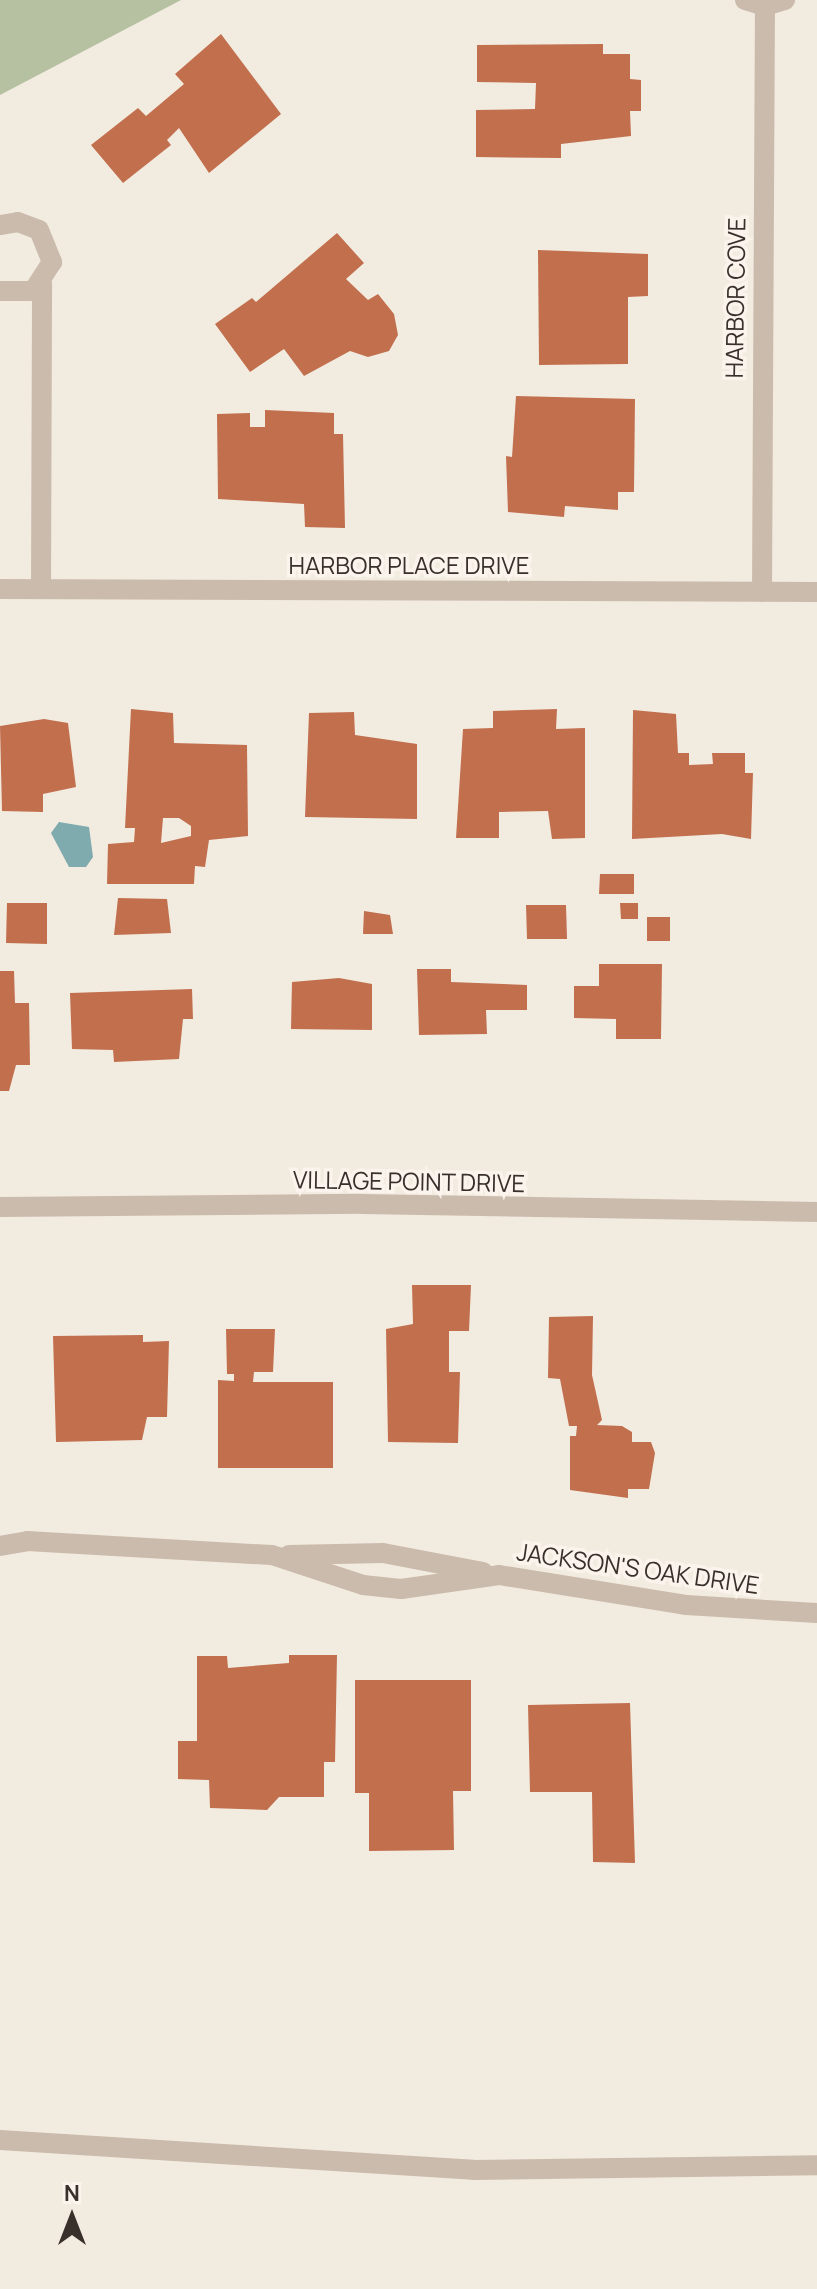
<!DOCTYPE html>
<html>
<head>
<meta charset="utf-8">
<style>
	body { margin:0 }
	#map { position:relative; width:817px; height:2289px; overflow:hidden; background:#f2ebe0; font-family:Manrope,sans-serif }
	div>[style] { position:absolute }
	.green>* { inset:0; background:#b5c1a0 }
	.water>* { inset:0; background:#7fabaf }
	.building>* { inset:0; background:#c26f4e }
	.lane>* { height:20px; margin:-10px; padding:0 10px; transform-origin:10px; border-radius:10px; background:#cbbbac }
	.street>* { height:20px; margin:-10px; padding:0 10px; transform-origin:10px; border-radius:10px; background:#cbbbac }
	span { translate:-50% -50%; white-space:nowrap; text-align:center; line-height:1.15; -webkit-text-stroke:7px #faf4ec; paint-order:stroke }
	.street-label { font-size:24px; color:#39302b }
	.north { position:absolute; left:32px; top:2177px; width:80px; height:80px; -webkit-text-stroke:6px #faf4ec; paint-order:stroke; rotate:0deg; font-size:22px; font-weight:700; line-height:32px; text-align:center; color:#39302b }
	.north::after { content:''; display:block; margin:auto; width:28px; height:36px; background:#39302b; clip-path:polygon(50% 0,100% 100%,50% 72%,0 100%) }
</style>
</head>
<body>
<div id="map">
	<div class="green">
		<div style="clip-path:polygon(0 0,181px 0,0 95px)"></div>
	</div>
	<div class="water">
		<div style="clip-path:polygon(59px 822px,89px 827px,93px 857px,86px 867px,69px 867px,51px 833px)"></div>
	</div>
	<div class="building">
		<div style="clip-path:polygon(221px 34px,281px 114px,209px 173px,179px 128px,167px 140px,171px 145px,123px 183px,91px 145px,138px 108px,146px 116px,184px 84px,175px 74px)"></div>
		<div style="clip-path:polygon(603px 44px,603px 54px,630px 54px,630px 79px,641px 80px,641px 111px,630px 111px,631px 136px,561px 144px,561px 158px,476px 157px,476px 110px,535px 109px,536px 83px,477px 82px,477px 45px)"></div>
		<div style="clip-path:polygon(337px 233px,364px 263px,346px 279px,368px 300px,378px 294px,394px 314px,398px 335px,389px 351px,368px 357px,350px 351px,304px 376px,284px 349px,250px 372px,215px 324px,252px 298px,256px 302px)"></div>
		<div style="clip-path:polygon(538px 250px,648px 254px,648px 296px,628px 297px,628px 364px,539px 365px)"></div>
		<div style="clip-path:polygon(516px 396px,635px 399px,634px 492px,618px 492px,618px 510px,565px 506px,564px 517px,508px 512px,506px 456px,512px 457px)"></div>
		<div style="clip-path:polygon(265px 410px,334px 413px,334px 434px,343px 434px,345px 528px,305px 527px,304px 504px,218px 499px,217px 414px,250px 413px,250px 427px,265px 427px)"></div>
		<div style="clip-path:polygon(evenodd,131px 709px,173px 713px,174px 743px,247px 745px,248px 836px,209px 840px,205px 867px,195px 866px,194px 884px,107px 884px,108px 844px,134px 842px,135px 828px,125px 828px,131px 709px,163px 818px,179px 818px,191px 826px,191px 836px,161px 843px,163px 818px)"></div>
		<div style="clip-path:polygon(557px 709px,556px 729px,585px 728px,585px 838px,552px 839px,548px 811px,499px 812px,499px 838px,456px 838px,463px 729px,493px 728px,493px 711px)"></div>
		<div style="clip-path:polygon(633px 710px,676px 714px,678px 753px,689px 753px,689px 765px,713px 764px,712px 753px,745px 753px,745px 773px,753px 773px,751px 839px,722px 834px,632px 839px)"></div>
		<div style="clip-path:polygon(354px 712px,355px 735px,417px 744px,417px 819px,305px 817px,309px 713px)"></div>
		<div style="clip-path:polygon(44px 719px,68px 723px,76px 787px,43px 794px,43px 812px,2px 811px,0 726px)"></div>
		<div style="clip-path:polygon(600px 874px,634px 874px,634px 894px,599px 894px)"></div>
		<div style="clip-path:polygon(118px 898px,167px 899px,171px 933px,114px 935px)"></div>
		<div style="clip-path:polygon(7px 903px,47px 903px,47px 944px,6px 943px)"></div>
		<div style="clip-path:polygon(620px 903px,638px 903px,638px 919px,621px 919px)"></div>
		<div style="clip-path:polygon(526px 905px,566px 905px,567px 939px,527px 939px)"></div>
		<div style="clip-path:polygon(364px 911px,390px 915px,393px 934px,363px 934px)"></div>
		<div style="clip-path:polygon(647px 917px,670px 917px,670px 941px,647px 941px)"></div>
		<div style="clip-path:polygon(599px 964px,662px 964px,661px 1039px,616px 1039px,616px 1019px,574px 1018px,574px 986px,599px 986px)"></div>
		<div style="clip-path:polygon(417px 969px,451px 969px,451px 982px,527px 985px,527px 1010px,486px 1010px,487px 1034px,419px 1035px)"></div>
		<div style="clip-path:polygon(0 971px,14px 971px,15px 1003px,29px 1003px,30px 1065px,16px 1065px,9px 1091px,0 1091px)"></div>
		<div style="clip-path:polygon(339px 978px,372px 984px,372px 1030px,291px 1029px,292px 982px)"></div>
		<div style="clip-path:polygon(192px 989px,193px 1019px,183px 1019px,179px 1059px,114px 1062px,113px 1050px,72px 1049px,70px 993px)"></div>
		<div style="clip-path:polygon(412px 1285px,471px 1285px,469px 1331px,449px 1331px,449px 1372px,460px 1372px,458px 1443px,388px 1442px,386px 1329px,413px 1324px)"></div>
		<div style="clip-path:polygon(593px 1316px,592px 1375px,602px 1420px,597px 1425px,622px 1426px,632px 1432px,632px 1442px,651px 1442px,655px 1453px,649px 1489px,628px 1489px,628px 1498px,570px 1490px,570px 1436px,576px 1436px,577px 1426px,569px 1426px,560px 1379px,548px 1378px,549px 1317px)"></div>
		<div style="clip-path:polygon(226px 1329px,275px 1329px,273px 1372px,254px 1372px,253px 1382px,333px 1382px,333px 1468px,218px 1468px,218px 1380px,234px 1381px,234px 1374px,227px 1374px)"></div>
		<div style="clip-path:polygon(143px 1335px,143px 1342px,169px 1341px,167px 1417px,147px 1417px,142px 1440px,56px 1442px,53px 1336px)"></div>
		<div style="clip-path:polygon(289px 1655px,337px 1655px,335px 1762px,324px 1762px,324px 1797px,279px 1797px,267px 1810px,210px 1808px,209px 1780px,178px 1779px,178px 1741px,197px 1741px,197px 1656px,227px 1656px,228px 1668px,289px 1663px)"></div>
		<div style="clip-path:polygon(355px 1680px,471px 1680px,471px 1791px,453px 1791px,454px 1850px,369px 1851px,369px 1793px,355px 1793px)"></div>
		<div style="clip-path:polygon(630px 1703px,635px 1863px,593px 1862px,592px 1792px,530px 1792px,528px 1705px)"></div>
	</div>
	<div class="lane">
		<div style="left:0;top:2140px;width:474px;rotate:3.6deg"></div>
		<div style="left:473px;top:2170px;width:344px;rotate:-0.8deg"></div>
	</div>
	<div class="street">
		<div style="left:745px;top:0;width:21px;rotate:17deg"></div>
		<div style="left:765px;top:6px;width:21px;rotate:-17deg"></div>
		<div style="left:0;top:225px;width:18px;rotate:-9deg"></div>
		<div style="left:18px;top:222px;width:22px;rotate:21deg"></div>
		<div style="left:39px;top:230px;width:35px;rotate:68deg"></div>
		<div style="left:52px;top:262px;width:35px;rotate:123deg"></div>
		<div style="left:33px;top:291px;width:33px;rotate:180deg"></div>
		<div style="left:41px;top:588px;width:305px;rotate:-89.8deg"></div>
		<div style="left:0;top:589px;width:817px;rotate:0.21deg"></div>
		<div style="left:762px;top:592px;width:586px;rotate:-89.71deg"></div>
		<div style="left:0;top:1207px;width:362px;rotate:-0.5deg"></div>
		<div style="left:362px;top:1204px;width:455px;rotate:1deg"></div>
		<div style="left:0;top:1546px;width:27px;rotate:-10deg"></div>
		<div style="left:27px;top:1541px;width:245px;rotate:3.3deg"></div>
		<div style="left:272px;top:1555px;width:96px;rotate:18.2deg"></div>
		<div style="left:363px;top:1585px;width:38px;rotate:6deg"></div>
		<div style="left:401px;top:1589px;width:99px;rotate:-8.1deg"></div>
		<div style="left:499px;top:1575px;width:189px;rotate:9.1deg"></div>
		<div style="left:686px;top:1605px;width:131px;rotate:3.5deg"></div>
		<div style="left:289px;top:1555px;width:94px;rotate:-1.2deg"></div>
		<div style="left:383px;top:1553px;width:102px;rotate:10.8deg"></div>
	</div>
	<div class="street-label">
		<span style="left:735px;top:298px;rotate:-89deg">HARBOR COVE</span>
		<span style="left:409px;top:565px">HARBOR PLACE DRIVE</span>
		<span style="left:409px;top:1181px;rotate:1deg">VILLAGE POINT DRIVE</span>
		<span style="left:638px;top:1568px;rotate:8deg">JACKSON'S OAK DRIVE</span>
	</div>
	<div class="north">N</div>
</div>
</body>
</html>
